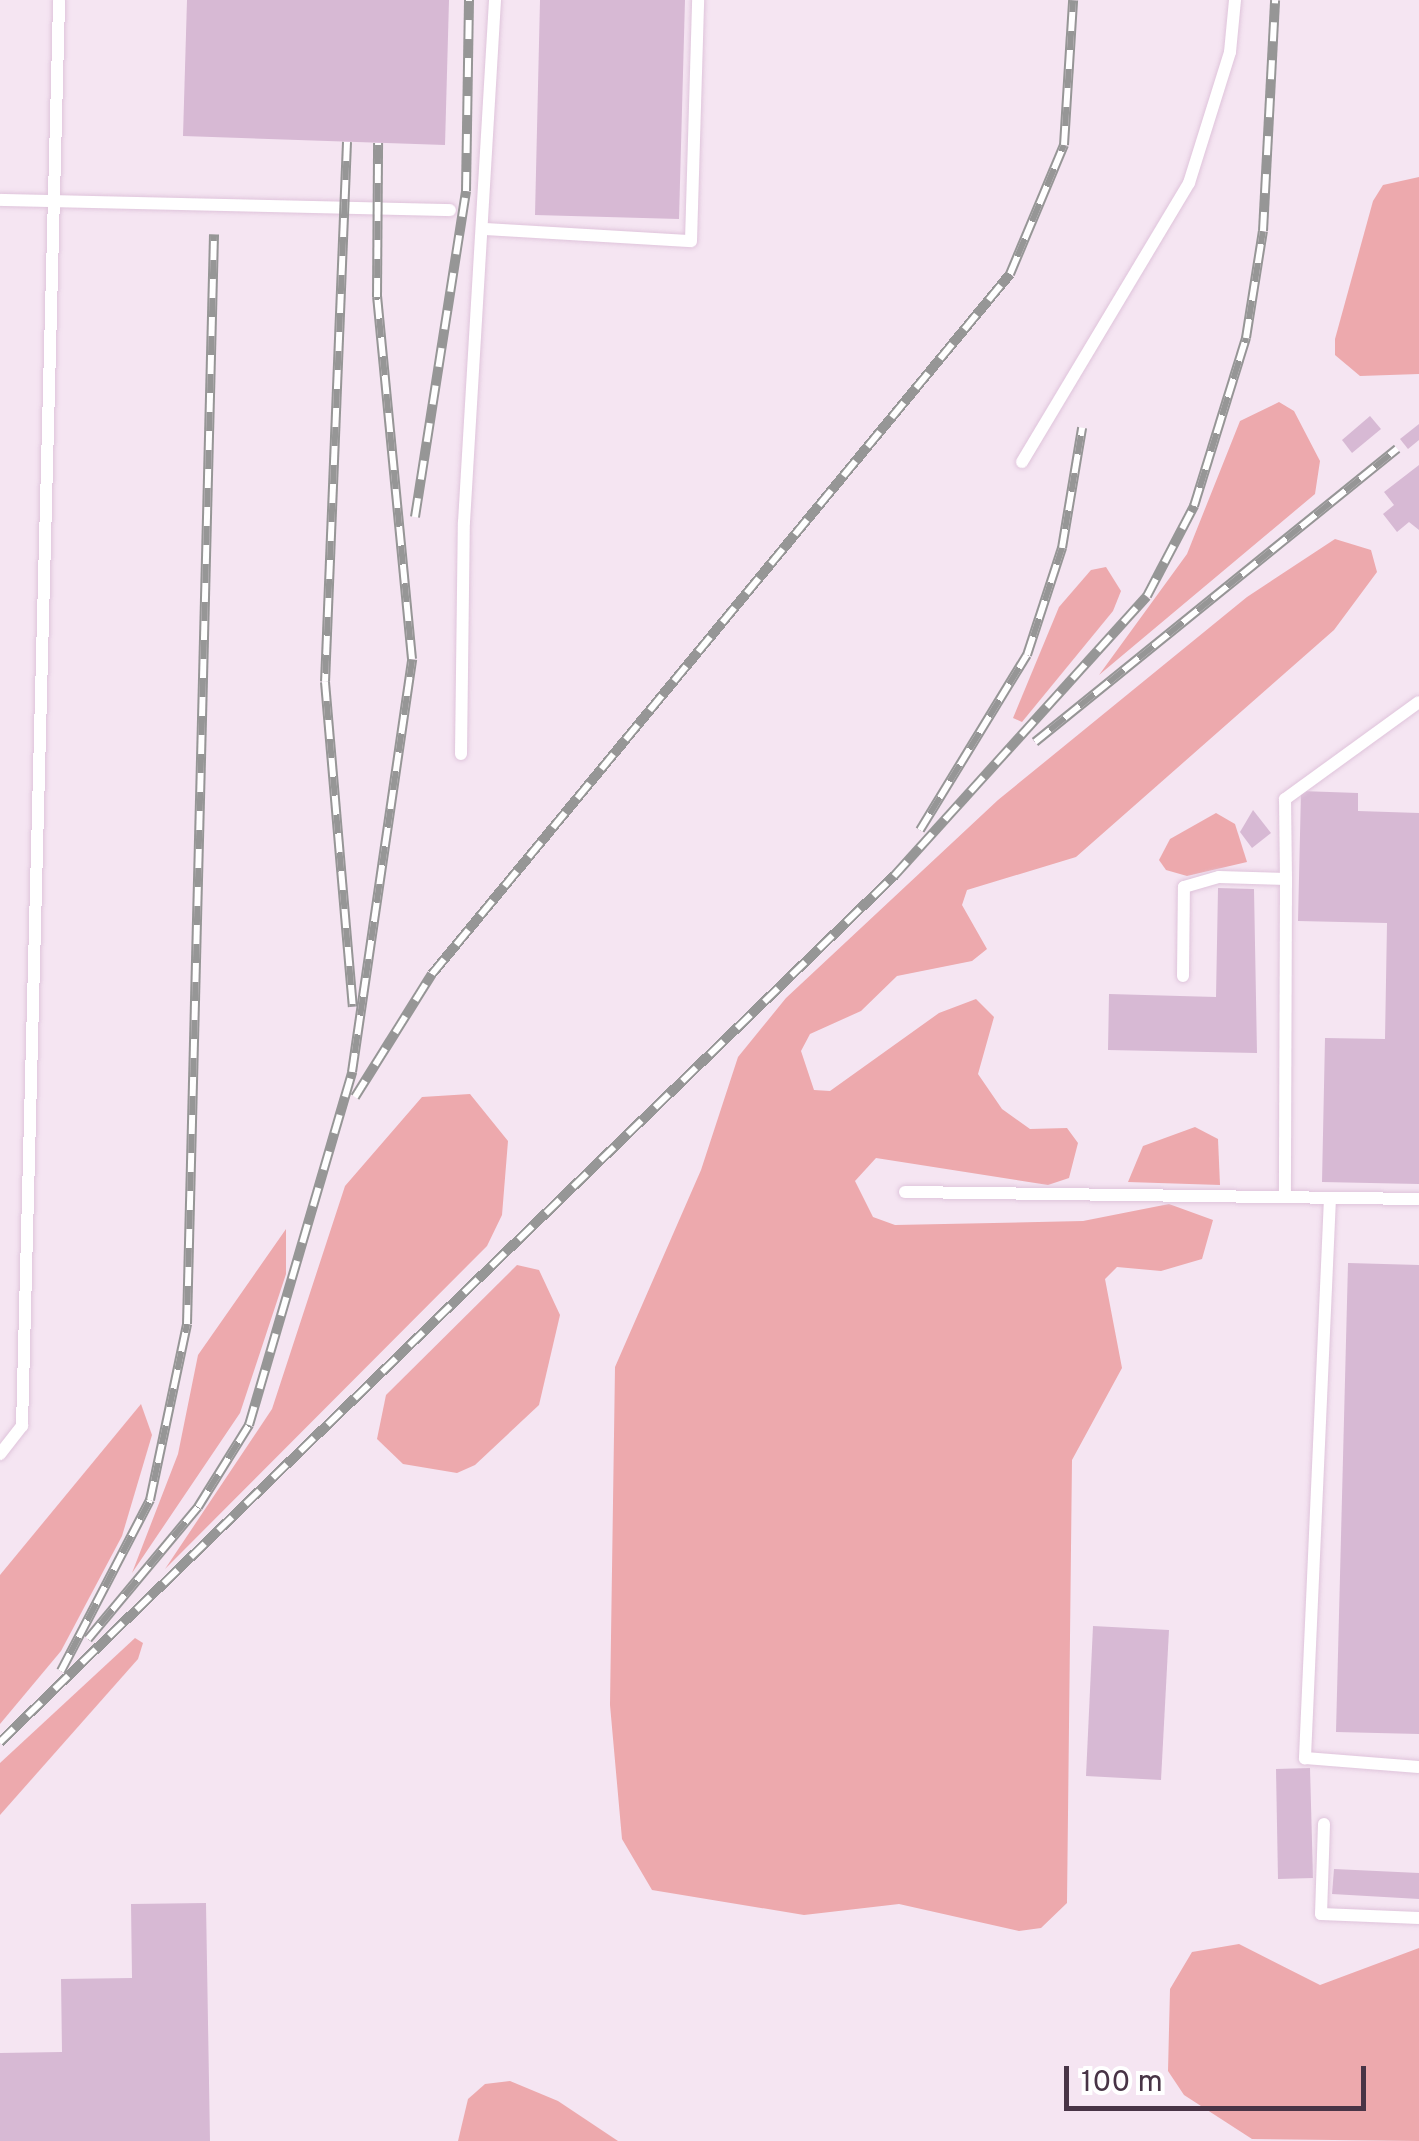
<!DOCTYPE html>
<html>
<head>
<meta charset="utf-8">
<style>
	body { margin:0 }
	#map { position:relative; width:1419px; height:2141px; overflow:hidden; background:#f5e5f2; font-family:Overpass,sans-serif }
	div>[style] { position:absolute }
	.green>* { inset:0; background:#eda9ad }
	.building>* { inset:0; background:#d7b9d4 }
	.roads { filter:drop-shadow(0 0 2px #dfc4db) drop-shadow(0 0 2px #dfc4db) }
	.lane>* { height:12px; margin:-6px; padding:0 6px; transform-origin:6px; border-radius:6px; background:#fff }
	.rail>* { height:10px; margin-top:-5px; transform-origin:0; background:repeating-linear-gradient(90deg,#fff 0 19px,#969696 0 38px); box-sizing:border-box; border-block:2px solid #969696 }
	span { translate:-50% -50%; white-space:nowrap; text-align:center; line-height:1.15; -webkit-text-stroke:10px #fff; paint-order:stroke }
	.scale { position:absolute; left:1064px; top:2066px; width:302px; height:45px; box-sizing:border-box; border:5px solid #483446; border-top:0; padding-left:12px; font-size:30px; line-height:35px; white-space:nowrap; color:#483446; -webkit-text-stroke:8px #fff; paint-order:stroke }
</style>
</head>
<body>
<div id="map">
	<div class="green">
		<div style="clip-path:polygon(1419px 177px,1419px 374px,1360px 376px,1335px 355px,1335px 339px,1373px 201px,1383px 185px)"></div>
		<div style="clip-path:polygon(1279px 402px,1294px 411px,1320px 461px,1315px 494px,1099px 675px,1187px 554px,1240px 421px)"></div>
		<div style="clip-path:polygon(1335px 539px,1371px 550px,1377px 572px,1334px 630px,1076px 857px,967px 890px,962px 905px,987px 949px,972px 961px,897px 976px,861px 1011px,810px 1034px,801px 1051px,814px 1090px,830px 1091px,939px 1013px,976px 999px,994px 1017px,978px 1074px,1002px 1109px,1030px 1129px,1067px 1128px,1078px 1143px,1069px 1178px,1048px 1185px,876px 1158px,855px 1181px,873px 1217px,895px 1225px,1083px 1221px,1169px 1204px,1213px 1220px,1202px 1259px,1161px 1271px,1117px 1267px,1105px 1279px,1122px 1368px,1072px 1460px,1067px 1903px,1041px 1928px,1019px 1931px,899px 1904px,804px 1915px,652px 1890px,622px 1839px,610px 1705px,615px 1367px,701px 1170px,738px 1057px,786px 998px,998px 800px,1247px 597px)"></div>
		<div style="clip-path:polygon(1106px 567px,1121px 591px,1113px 611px,1022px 722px,1013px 718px,1059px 607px,1091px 570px)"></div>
		<div style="clip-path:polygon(1216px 813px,1235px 824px,1247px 862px,1187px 876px,1166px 870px,1159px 860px,1170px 839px)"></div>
		<div style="clip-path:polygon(470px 1094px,508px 1141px,502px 1215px,487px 1246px,165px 1569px,272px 1409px,345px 1186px,422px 1097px)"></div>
		<div style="clip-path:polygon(1195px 1127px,1218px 1139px,1220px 1185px,1128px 1182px,1143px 1146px)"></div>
		<div style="clip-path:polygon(286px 1229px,286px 1274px,240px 1413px,132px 1573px,178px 1454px,198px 1355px)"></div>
		<div style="clip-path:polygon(517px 1265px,539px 1270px,560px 1315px,539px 1405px,475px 1465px,457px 1473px,403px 1464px,377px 1439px,386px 1395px)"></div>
		<div style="clip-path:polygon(141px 1404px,152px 1435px,122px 1536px,61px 1651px,0 1724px,0 1575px)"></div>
		<div style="clip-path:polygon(135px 1638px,143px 1643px,138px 1659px,0 1815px,0 1763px)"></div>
		<div style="clip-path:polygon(1239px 1944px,1320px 1985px,1419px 1948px,1419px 2141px,1252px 2139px,1184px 2095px,1168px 2071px,1170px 1989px,1192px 1952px)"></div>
		<div style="clip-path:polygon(510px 2081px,558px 2101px,618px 2141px,458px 2141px,468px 2099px,485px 2084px)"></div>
	</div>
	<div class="building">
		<div style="clip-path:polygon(187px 0,449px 0,445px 145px,183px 136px)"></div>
		<div style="clip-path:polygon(540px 0,685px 0,679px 219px,535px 215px)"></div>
		<div style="clip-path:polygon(1370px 416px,1381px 429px,1352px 453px,1342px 440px)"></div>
		<div style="clip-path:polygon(1419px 424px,1419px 440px,1408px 449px,1400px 439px)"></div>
		<div style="clip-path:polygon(1419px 465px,1419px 530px,1409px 522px,1397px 532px,1383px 514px,1394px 505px,1384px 492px)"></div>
		<div style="clip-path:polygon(1301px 791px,1358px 793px,1358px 811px,1419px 813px,1419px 1184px,1322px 1182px,1325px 1038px,1385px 1039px,1387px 923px,1298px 921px)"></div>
		<div style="clip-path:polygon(1253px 810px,1271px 833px,1252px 848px,1240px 832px)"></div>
		<div style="clip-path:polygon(1218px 888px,1254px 889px,1257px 1053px,1108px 1050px,1109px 994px,1216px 997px)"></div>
		<div style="clip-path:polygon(1348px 1263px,1419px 1265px,1419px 1734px,1336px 1732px)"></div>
		<div style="clip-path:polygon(1093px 1626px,1169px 1630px,1161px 1780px,1086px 1776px)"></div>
		<div style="clip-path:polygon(1310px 1768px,1313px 1878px,1278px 1879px,1276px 1769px)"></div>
		<div style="clip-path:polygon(1334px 1869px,1419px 1873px,1419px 1899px,1332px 1894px)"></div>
		<div style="clip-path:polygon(206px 1903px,210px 2141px,0 2141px,0 2053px,62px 2052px,61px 1979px,132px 1978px,131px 1904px)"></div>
	</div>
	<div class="roads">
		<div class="lane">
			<div style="left:0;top:200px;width:450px;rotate:1.3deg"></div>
			<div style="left:487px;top:229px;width:204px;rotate:3.4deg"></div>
			<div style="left:691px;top:241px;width:241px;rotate:-88.3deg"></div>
			<div style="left:1022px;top:462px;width:325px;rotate:-59.1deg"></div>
			<div style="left:1189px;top:183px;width:137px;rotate:-72.6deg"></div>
			<div style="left:1230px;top:52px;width:52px;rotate:-84.5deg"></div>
			<div style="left:461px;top:754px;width:232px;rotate:-89.3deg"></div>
			<div style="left:464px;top:522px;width:523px;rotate:-86.6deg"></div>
			<div style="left:1286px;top:879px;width:80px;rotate:-90.7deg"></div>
			<div style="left:1285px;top:799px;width:165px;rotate:-35.9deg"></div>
			<div style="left:1183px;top:976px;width:89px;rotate:-89.4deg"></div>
			<div style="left:1184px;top:887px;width:36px;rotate:-16deg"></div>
			<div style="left:1219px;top:877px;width:67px;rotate:1.7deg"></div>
			<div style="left:1286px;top:879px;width:318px;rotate:90.2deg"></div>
			<div style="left:905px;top:1192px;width:514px;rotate:0.78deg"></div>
			<div style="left:1330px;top:1198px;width:561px;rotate:92.56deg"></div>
			<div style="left:1305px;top:1758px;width:114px;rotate:4.5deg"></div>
			<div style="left:0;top:1454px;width:36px;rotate:-52deg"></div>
			<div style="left:22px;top:1426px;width:1426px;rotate:-88.51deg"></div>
			<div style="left:1324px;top:1824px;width:90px;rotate:91.9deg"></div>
			<div style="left:1321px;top:1914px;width:98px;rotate:2.3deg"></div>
		</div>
	</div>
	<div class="rail">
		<div style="left:347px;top:142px;width:540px;rotate:92.33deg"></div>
		<div style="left:325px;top:682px;width:326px;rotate:85.1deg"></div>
		<div style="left:415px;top:517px;width:330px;rotate:-81.1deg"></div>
		<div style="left:466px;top:191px;width:191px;rotate:-89.1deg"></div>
		<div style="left:1035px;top:742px;width:466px;rotate:-39deg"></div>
		<div style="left:920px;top:830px;width:205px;rotate:-58.6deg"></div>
		<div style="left:1027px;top:655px;width:113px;rotate:-71.9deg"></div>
		<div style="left:1062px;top:548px;width:122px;rotate:-80.5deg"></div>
		<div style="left:355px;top:1097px;width:145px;rotate:-58deg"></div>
		<div style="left:432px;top:974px;width:908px;rotate:-50.45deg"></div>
		<div style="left:1010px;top:274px;width:140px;rotate:-67.3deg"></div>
		<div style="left:1064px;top:145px;width:145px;rotate:-86.4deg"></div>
		<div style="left:88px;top:1639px;width:172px;rotate:-50.2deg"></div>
		<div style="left:198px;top:1507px;width:97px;rotate:-58.1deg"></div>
		<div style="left:249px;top:1425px;width:368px;rotate:-73.7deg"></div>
		<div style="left:352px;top:1072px;width:417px;rotate:-81.7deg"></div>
		<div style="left:412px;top:659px;width:364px;rotate:-95.5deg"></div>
		<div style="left:377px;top:297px;width:154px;rotate:-89.6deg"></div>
		<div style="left:61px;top:1671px;width:193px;rotate:-62.5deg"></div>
		<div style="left:150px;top:1500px;width:180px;rotate:-78.1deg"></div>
		<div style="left:187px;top:1324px;width:1090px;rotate:-88.58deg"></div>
		<div style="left:0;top:1742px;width:1245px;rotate:-44.09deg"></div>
		<div style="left:894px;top:876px;width:377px;rotate:-47.9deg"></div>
		<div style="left:1147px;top:596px;width:102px;rotate:-62.4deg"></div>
		<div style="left:1194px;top:506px;width:176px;rotate:-72.8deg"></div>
		<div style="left:1246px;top:338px;width:108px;rotate:-81deg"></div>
		<div style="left:1263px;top:231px;width:231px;rotate:-87deg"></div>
	</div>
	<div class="scale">100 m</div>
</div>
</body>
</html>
